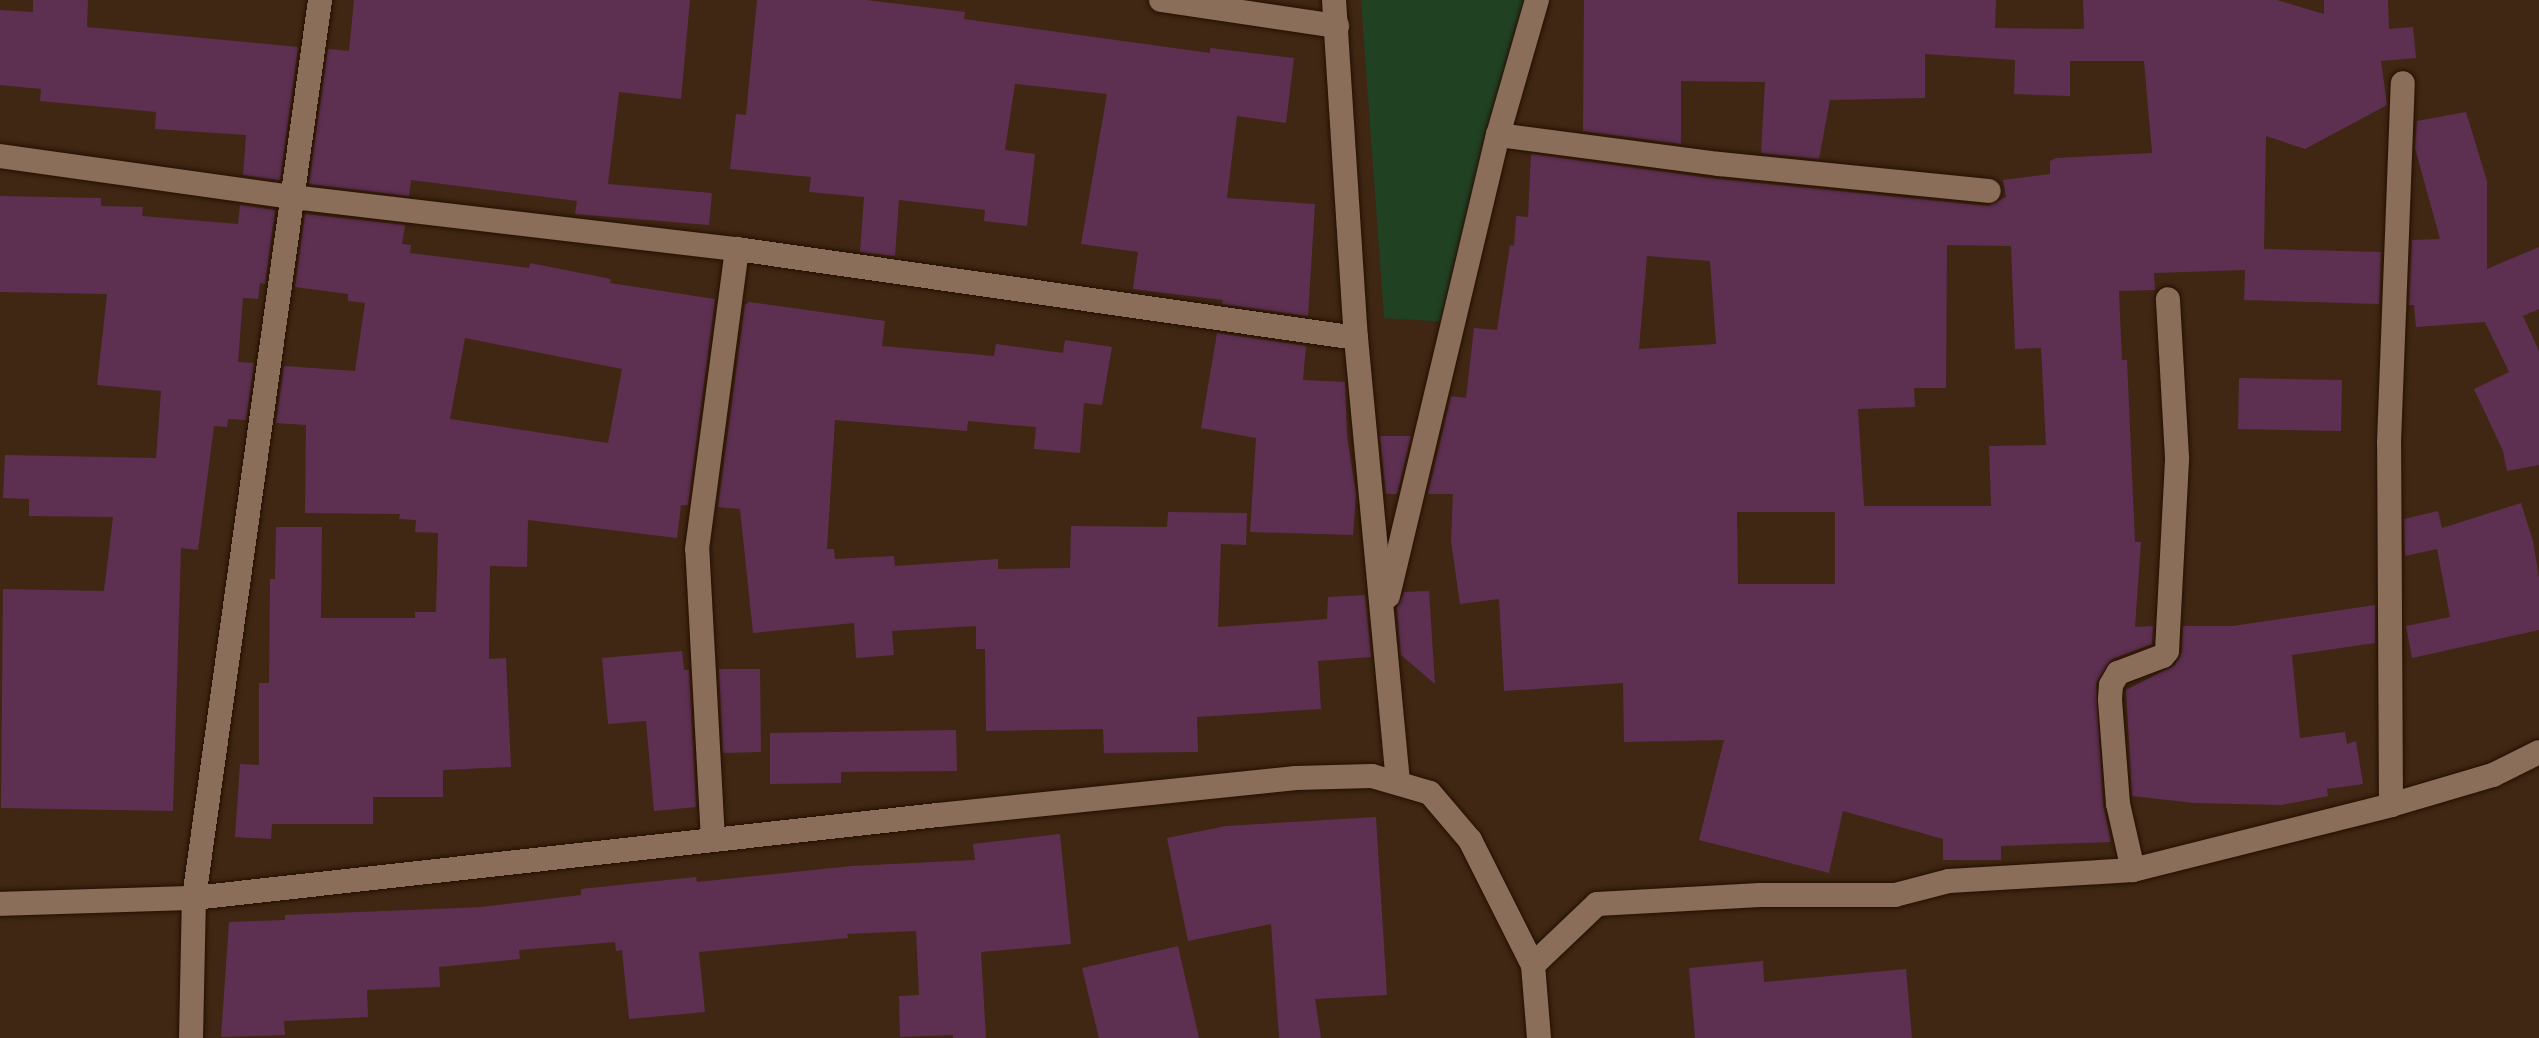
<!DOCTYPE html>
<html>
<head>
<meta charset="utf-8">
<style>
	body { margin:0 }
	#map { position:relative; width:2539px; height:1038px; overflow:hidden; background:#3f2713; font-family:Georgia,serif }
	div>[style] { position:absolute }
	.green>* { inset:0; background:#214123 }
	.building>* { inset:0; background:#5d3051 }
	.roads { filter:drop-shadow(0 0 2px #250f00) drop-shadow(0 0 2px #250f00) }
	.minor>* { height:24px; margin:-12px; padding:0 12px; transform-origin:12px; border-radius:12px; background:#8b6e59 }
	span { translate:-50% -50%; white-space:nowrap; text-align:center; line-height:1.15; -webkit-text-stroke:8px #351d09; paint-order:stroke }
</style>
</head>
<body>
<div id="map">
	<div class="green">
		<div style="clip-path:polygon(1361px 0,1537px 0,1448px 322px,1384px 318px)"></div>
	</div>
	<div class="building">
		<div style="clip-path:polygon(33px 0,88px 0,87px 27px,298px 47px,280px 180px,243px 175px,246px 135px,155px 129px,156px 112px,40px 101px,41px 89px,0 85px,0 10px,33px 12px)"></div>
		<div style="clip-path:polygon(354px 0,690px 0,681px 99px,619px 92px,608px 184px,712px 193px,709px 225px,575px 214px,577px 201px,411px 180px,409px 196px,309px 184px,328px 49px,349px 51px)"></div>
		<div style="clip-path:polygon(757px 0,866px 0,965px 12px,964px 19px,1210px 53px,1210px 48px,1294px 58px,1286px 123px,1237px 116px,1227px 198px,1315px 204px,1308px 316px,1222px 304px,1223px 300px,1133px 289px,1138px 252px,1081px 244px,1107px 94px,1015px 84px,1005px 150px,1035px 154px,1027px 226px,984px 221px,985px 210px,899px 200px,895px 256px,860px 252px,864px 197px,809px 192px,811px 177px,730px 169px,736px 114px,746px 115px)"></div>
		<div style="clip-path:polygon(evenodd,1584px 0,1996px 0,1995px 28px,2084px 29px,2083px 0,2277px 0,2324px 14px,2324px 0,2388px 0,2389px 29px,2413px 27px,2416px 58px,2381px 61px,2387px 105px,2305px 149px,2266px 136px,2264px 249px,2381px 252px,2379px 304px,2244px 300px,2245px 270px,2154px 273px,2155px 290px,2119px 291px,2122px 360px,2127px 360px,2135px 542px,2141px 542px,2135px 627px,2153px 626px,2152px 644px,2112px 659px,2096px 683px,2103px 805px,2111px 842px,2001px 846px,2001px 860px,1943px 860px,1943px 839px,1843px 811px,1829px 873px,1699px 840px,1724px 740px,1624px 742px,1623px 683px,1504px 691px,1499px 599px,1460px 604px,1451px 541px,1453px 494px,1428px 494px,1451px 396px,1466px 398px,1474px 328px,1497px 330px,1510px 245px,1514px 246px,1516px 216px,1528px 217px,1531px 154px,1717px 179px,1988px 206px,2006px 197px,2003px 180px,2050px 174px,2050px 161px,2056px 158px,2152px 153px,2144px 61px,2070px 61px,2070px 96px,2014px 94px,2015px 60px,1925px 54px,1925px 98px,1830px 100px,1819px 159px,1761px 153px,1765px 82px,1681px 81px,1681px 144px,1583px 131px,1584px 0,1947px 245px,2011px 246px,2015px 349px,2041px 348px,2046px 445px,1989px 446px,1991px 506px,1864px 506px,1858px 409px,1915px 407px,1914px 388px,1946px 388px,1947px 245px,1584px 0,1647px 256px,1710px 261px,1716px 344px,1639px 349px,1647px 256px,1584px 0,1737px 512px,1835px 512px,1835px 584px,1738px 584px,1737px 512px)"></div>
		<div style="clip-path:polygon(2466px 112px,2487px 181px,2487px 269px,2539px 247px,2539px 309px,2523px 316px,2539px 351px,2539px 465px,2507px 471px,2503px 451px,2474px 389px,2509px 372px,2485px 322px,2416px 327px,2414px 305px,2409px 305px,2412px 240px,2440px 239px,2415px 148px,2417px 121px)"></div>
		<div style="clip-path:polygon(0 196px,101px 198px,101px 206px,143px 207px,142px 216px,238px 224px,240px 205px,275px 210px,265px 284px,260px 283px,258px 299px,243px 298px,238px 362px,254px 363px,246px 420px,228px 419px,227px 427px,214px 426px,198px 550px,181px 548px,173px 811px,1px 808px,3px 589px,104px 591px,113px 517px,29px 516px,29px 499px,3px 498px,5px 455px,156px 458px,161px 391px,97px 385px,107px 294px,0 292px)"></div>
		<div style="clip-path:polygon(evenodd,305px 214px,405px 225px,402px 244px,411px 245px,410px 253px,529px 268px,530px 263px,611px 279px,610px 283px,715px 299px,688px 505px,681px 505px,677px 538px,528px 520px,527px 567px,490px 566px,489px 659px,506px 658px,511px 767px,443px 770px,443px 797px,373px 797px,373px 824px,272px 824px,271px 839px,235px 837px,240px 764px,259px 765px,259px 683px,269px 683px,270px 579px,275px 579px,276px 527px,322px 527px,321px 618px,415px 618px,415px 612px,436px 612px,438px 533px,415px 532px,416px 520px,399px 519px,400px 514px,305px 513px,306px 425px,276px 423px,284px 366px,355px 371px,365px 303px,348px 301px,348px 294px,295px 287px,305px 214px,465px 338px,622px 369px,608px 443px,450px 419px,465px 338px)"></div>
		<div style="clip-path:polygon(749px 302px,885px 321px,882px 346px,994px 356px,996px 344px,1063px 353px,1065px 340px,1112px 347px,1102px 405px,1084px 403px,1080px 453px,1034px 449px,1036px 427px,968px 421px,967px 431px,835px 420px,827px 549px,834px 549px,835px 559px,894px 556px,895px 566px,998px 559px,998px 569px,1070px 568px,1071px 526px,1167px 527px,1168px 512px,1247px 513px,1246px 545px,1221px 544px,1218px 627px,1327px 619px,1328px 597px,1365px 595px,1371px 657px,1318px 661px,1321px 709px,1197px 717px,1198px 752px,1104px 753px,1103px 729px,986px 731px,985px 649px,976px 649px,976px 626px,892px 631px,894px 655px,856px 658px,854px 623px,753px 633px,740px 509px,718px 507px,745px 305px)"></div>
		<div style="clip-path:polygon(1217px 333px,1306px 346px,1303px 380px,1345px 382px,1347px 436px,1356px 494px,1353px 535px,1250px 532px,1256px 438px,1201px 428px)"></div>
		<div style="clip-path:polygon(2239px 378px,2342px 380px,2341px 431px,2238px 429px)"></div>
		<div style="clip-path:polygon(1380px 436px,1411px 436px,1397px 494px,1386px 494px)"></div>
		<div style="clip-path:polygon(2521px 503px,2533px 541px,2539px 578px,2539px 630px,2412px 658px,2406px 626px,2450px 617px,2437px 549px,2405px 556px,2404px 519px,2438px 511px,2442px 528px)"></div>
		<div style="clip-path:polygon(1429px 591px,1435px 684px,1401px 655px,1397px 608px,1404px 592px)"></div>
		<div style="clip-path:polygon(2375px 605px,2375px 643px,2292px 655px,2300px 738px,2345px 732px,2347px 744px,2356px 741px,2363px 784px,2327px 789px,2328px 796px,2282px 805px,2194px 803px,2132px 796px,2126px 690px,2175px 665px,2182px 652px,2183px 626px,2233px 626px)"></div>
		<div style="clip-path:polygon(682px 651px,684px 670px,689px 670px,696px 807px,654px 811px,646px 721px,608px 724px,602px 658px)"></div>
		<div style="clip-path:polygon(719px 669px,760px 669px,761px 752px,723px 753px)"></div>
		<div style="clip-path:polygon(956px 730px,957px 771px,841px 772px,841px 783px,770px 784px,770px 733px)"></div>
		<div style="clip-path:polygon(1376px 817px,1387px 995px,1315px 999px,1321px 1038px,1279px 1038px,1271px 924px,1188px 941px,1167px 838px,1226px 826px)"></div>
		<div style="clip-path:polygon(1060px 834px,1071px 944px,981px 952px,986px 1038px,953px 1038px,953px 1035px,900px 1037px,899px 996px,919px 995px,916px 931px,847px 934px,848px 938px,699px 952px,705px 1012px,629px 1019px,622px 950px,616px 951px,615px 942px,519px 950px,520px 959px,439px 967px,440px 987px,367px 990px,368px 1017px,284px 1021px,285px 1035px,221px 1037px,229px 922px,285px 920px,285px 915px,482px 907px,581px 895px,581px 889px,696px 877px,697px 882px,852px 866px,975px 860px,973px 844px)"></div>
		<div style="clip-path:polygon(1178px 946px,1199px 1038px,1099px 1038px,1082px 968px)"></div>
		<div style="clip-path:polygon(1763px 961px,1764px 982px,1906px 969px,1912px 1038px,1695px 1038px,1689px 968px)"></div>
	</div>
	<div class="roads">
		<div class="minor">
			<div style="left:1161px;top:0;width:178px;rotate:8.4deg"></div>
			<div style="left:1334px;top:0;width:339px;rotate:86.3deg"></div>
			<div style="left:1356px;top:338px;width:445px;rotate:84.6deg"></div>
			<div style="left:1498px;top:135px;width:223px;rotate:7.5deg"></div>
			<div style="left:1719px;top:164px;width:271px;rotate:5.7deg"></div>
			<div style="left:0;top:156px;width:296px;rotate:8deg"></div>
			<div style="left:293px;top:197px;width:447px;rotate:6.7deg"></div>
			<div style="left:737px;top:249px;width:625px;rotate:8.18deg"></div>
			<div style="left:1388px;top:596px;width:474px;rotate:-76.6deg"></div>
			<div style="left:1498px;top:135px;width:141px;rotate:-73.9deg"></div>
			<div style="left:2391px;top:805px;width:363px;rotate:-90.3deg"></div>
			<div style="left:2389px;top:442px;width:359px;rotate:-87.8deg"></div>
			<div style="left:713px;top:840px;width:291px;rotate:-93.1deg"></div>
			<div style="left:697px;top:549px;width:303px;rotate:-82.4deg"></div>
			<div style="left:2133px;top:870px;width:68px;rotate:-102.8deg"></div>
			<div style="left:2118px;top:804px;width:105px;rotate:-94.4deg"></div>
			<div style="left:2110px;top:699px;width:14px;rotate:-86deg"></div>
			<div style="left:2111px;top:685px;width:14px;rotate:-60deg"></div>
			<div style="left:2118px;top:673px;width:48px;rotate:-20.7deg"></div>
			<div style="left:2163px;top:656px;width:6px;rotate:-51deg"></div>
			<div style="left:2167px;top:651px;width:194px;rotate:-87deg"></div>
			<div style="left:2177px;top:457px;width:158px;rotate:-93.3deg"></div>
			<div style="left:0;top:904px;width:194px;rotate:-1.8deg"></div>
			<div style="left:194px;top:898px;width:749px;rotate:-6.37deg"></div>
			<div style="left:938px;top:815px;width:360px;rotate:-5.9deg"></div>
			<div style="left:1296px;top:778px;width:76px;rotate:-1.5deg"></div>
			<div style="left:1372px;top:776px;width:60px;rotate:16.3deg"></div>
			<div style="left:1430px;top:793px;width:62px;rotate:49.6deg"></div>
			<div style="left:1470px;top:840px;width:140px;rotate:63.3deg"></div>
			<div style="left:1533px;top:965px;width:73px;rotate:85.3deg"></div>
			<div style="left:1533px;top:965px;width:88px;rotate:-43.6deg"></div>
			<div style="left:1597px;top:904px;width:163px;rotate:-3.2deg"></div>
			<div style="left:1760px;top:895px;width:135px"></div>
			<div style="left:1895px;top:895px;width:56px;rotate:-14.5deg"></div>
			<div style="left:1949px;top:881px;width:184px;rotate:-3.4deg"></div>
			<div style="left:2133px;top:870px;width:266px;rotate:-14.1deg"></div>
			<div style="left:2391px;top:805px;width:106px;rotate:-16.4deg"></div>
			<div style="left:2493px;top:775px;width:51px;rotate:-26.6deg"></div>
			<div style="left:191px;top:1038px;width:140px;rotate:-88.8deg"></div>
			<div style="left:194px;top:898px;width:907px;rotate:-82.01deg"></div>
		</div>
	</div>
</div>
</body>
</html>
